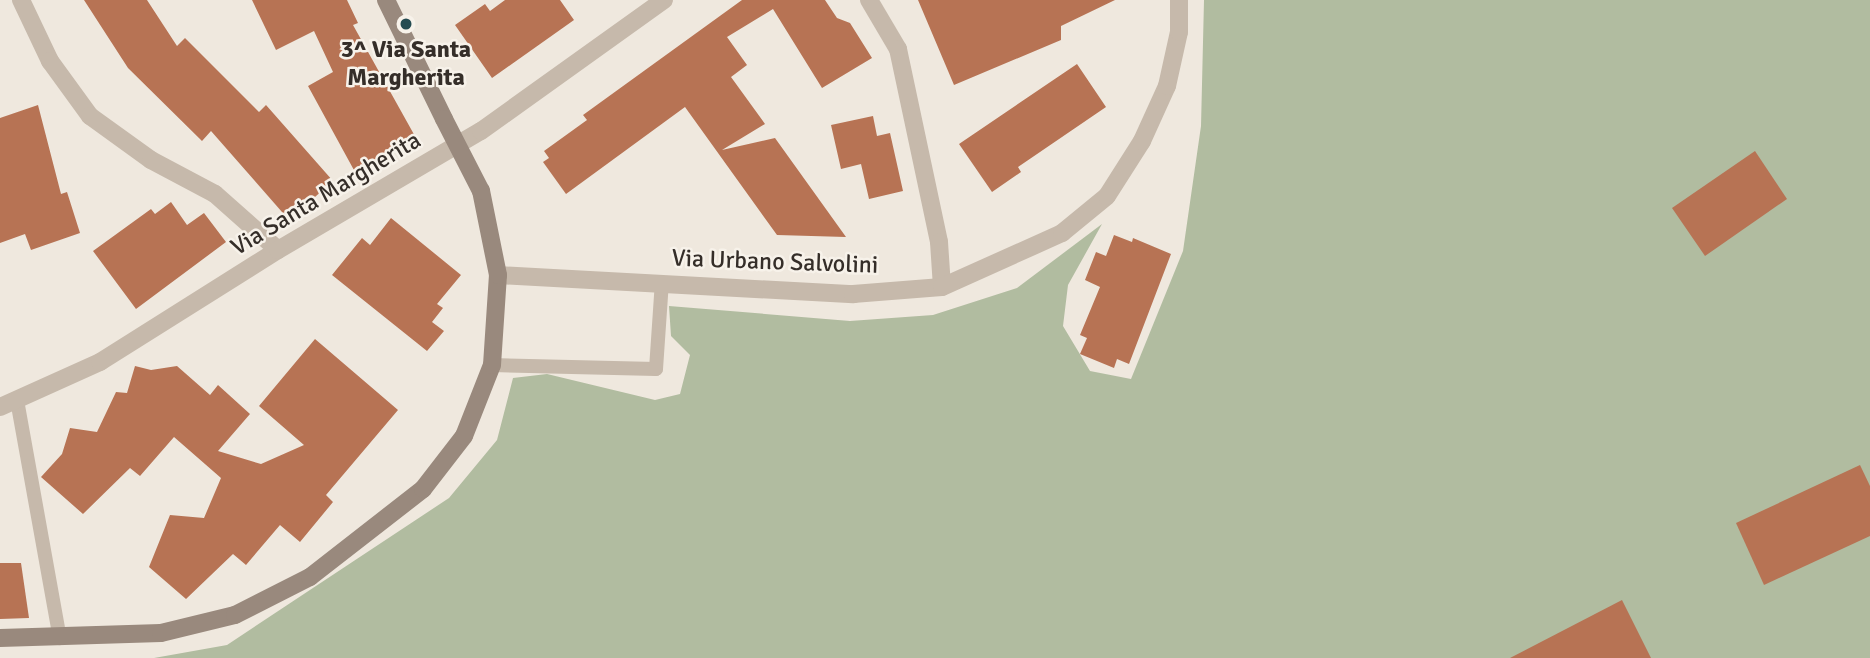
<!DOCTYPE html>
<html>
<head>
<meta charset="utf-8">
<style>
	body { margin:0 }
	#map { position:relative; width:1870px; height:658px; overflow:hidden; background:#efe8de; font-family:Signika,sans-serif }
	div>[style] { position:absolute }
	.green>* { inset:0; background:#b1bca0 }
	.building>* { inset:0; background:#b77354 }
	.lane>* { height:14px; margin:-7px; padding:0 7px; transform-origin:7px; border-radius:7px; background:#c6b9ab }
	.street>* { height:18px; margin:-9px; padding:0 9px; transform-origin:9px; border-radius:9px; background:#c6b9ab }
	.secondary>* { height:18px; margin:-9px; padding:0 9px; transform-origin:9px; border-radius:9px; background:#99897d }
	.secondary-bridge>* { height:18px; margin:-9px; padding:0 9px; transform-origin:9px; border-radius:9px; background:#99897d }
	.dots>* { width:19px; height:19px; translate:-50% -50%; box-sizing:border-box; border:4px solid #f7f2ea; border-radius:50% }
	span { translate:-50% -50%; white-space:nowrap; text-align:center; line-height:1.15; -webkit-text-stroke:5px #f7f2ea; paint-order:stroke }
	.poi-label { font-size:24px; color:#352e29; font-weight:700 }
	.street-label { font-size:24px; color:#352e29 }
</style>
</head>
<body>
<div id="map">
	<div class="green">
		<div style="clip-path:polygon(1204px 0,1870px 0,1870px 658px,154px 658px,227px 645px,449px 498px,497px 440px,513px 378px,547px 374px,655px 400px,680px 394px,690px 355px,671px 336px,669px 306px,850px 321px,933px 315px,1017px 288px,1102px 224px,1068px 285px,1063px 326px,1090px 371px,1131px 379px,1183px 251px,1201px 126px)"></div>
	</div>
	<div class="building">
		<div style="clip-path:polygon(84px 0,147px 0,177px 46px,185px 38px,259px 112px,266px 105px,333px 181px,289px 220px,211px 131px,202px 141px,128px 68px)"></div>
		<div style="clip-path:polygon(252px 0,347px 0,358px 23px,353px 25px,416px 138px,355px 172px,308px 86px,333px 72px,314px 31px,276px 50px)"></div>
		<div style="clip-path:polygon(505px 0,560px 0,574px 20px,492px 78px,455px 25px,485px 4px,490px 11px)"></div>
		<div style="clip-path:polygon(742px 0,825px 0,837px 18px,850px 23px,872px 58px,822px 88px,773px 9px,727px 37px,747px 65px,731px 77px,765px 124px,722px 150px,775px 138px,846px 237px,777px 235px,685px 107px,566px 194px,543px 162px,549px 158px,544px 151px,587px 120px,583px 115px)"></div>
		<div style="clip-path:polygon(918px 0,1115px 0,1061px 26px,1061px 40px,954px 85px)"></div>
		<div style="clip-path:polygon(1077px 64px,1106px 107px,1018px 167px,1021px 172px,992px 192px,959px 144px)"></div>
		<div style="clip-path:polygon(38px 105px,61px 194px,67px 192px,80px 233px,31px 250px,25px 234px,0 243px,0 118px)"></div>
		<div style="clip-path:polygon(873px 116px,877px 136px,890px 133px,903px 191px,869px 199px,861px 164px,841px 169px,831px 125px)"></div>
		<div style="clip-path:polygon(1755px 151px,1787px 199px,1705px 256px,1672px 208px)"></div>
		<div style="clip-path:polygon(171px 202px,187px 225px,204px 213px,226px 242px,136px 309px,93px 251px,151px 209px,155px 214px)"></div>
		<div style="clip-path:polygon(391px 218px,461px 275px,437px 304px,443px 308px,432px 322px,444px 331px,427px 351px,332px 275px,362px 238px,370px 245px)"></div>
		<div style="clip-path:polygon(1114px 235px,1132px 242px,1133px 238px,1171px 254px,1129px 364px,1117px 359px,1114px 368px,1080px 354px,1087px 338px,1080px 335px,1100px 287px,1085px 280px,1096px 252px,1106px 256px)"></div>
		<div style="clip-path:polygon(315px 339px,398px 410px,326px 495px,333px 502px,300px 542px,280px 525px,246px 565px,233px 554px,186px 599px,149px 567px,170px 515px,204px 518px,221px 478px,174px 437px,140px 476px,130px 468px,83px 514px,41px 477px,62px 454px,70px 428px,97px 432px,116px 392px,127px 393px,135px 366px,151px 370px,177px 366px,210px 395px,218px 385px,250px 414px,218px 451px,261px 464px,304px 445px,259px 406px)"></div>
		<div style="clip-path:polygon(1860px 465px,1870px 486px,1870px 536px,1764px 585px,1736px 523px)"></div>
		<div style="clip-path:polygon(0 563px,21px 563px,29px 618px,0 619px)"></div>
		<div style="clip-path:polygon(1622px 600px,1651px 658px,1510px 658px)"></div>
	</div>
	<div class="lane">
		<div style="left:492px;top:365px;width:164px;rotate:1.4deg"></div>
		<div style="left:656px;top:369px;width:87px;rotate:-86.1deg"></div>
		<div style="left:17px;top:400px;width:242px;rotate:79.8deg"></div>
	</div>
	<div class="street">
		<div style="left:21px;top:0;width:68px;rotate:64.6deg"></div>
		<div style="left:50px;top:61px;width:68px;rotate:54deg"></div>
		<div style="left:90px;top:116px;width:75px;rotate:35.8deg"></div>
		<div style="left:151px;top:160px;width:72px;rotate:28deg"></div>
		<div style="left:215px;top:194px;width:84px;rotate:41.6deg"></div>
		<div style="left:869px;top:0;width:57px;rotate:59.4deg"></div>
		<div style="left:898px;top:49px;width:197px;rotate:78deg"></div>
		<div style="left:939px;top:242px;width:45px;rotate:86.2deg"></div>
		<div style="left:498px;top:275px;width:356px;rotate:3.1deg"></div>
		<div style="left:853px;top:294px;width:89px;rotate:-4.5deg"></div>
		<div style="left:942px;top:287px;width:132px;rotate:-24.2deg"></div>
		<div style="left:1062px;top:233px;width:58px;rotate:-39.4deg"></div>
		<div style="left:1107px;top:196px;width:65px;rotate:-57.5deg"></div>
		<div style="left:1142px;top:141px;width:60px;rotate:-65.6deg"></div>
		<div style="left:1167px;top:86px;width:55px;rotate:-77.5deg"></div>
		<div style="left:1179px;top:32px;width:32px;rotate:-90deg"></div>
		<div style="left:0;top:407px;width:110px;rotate:-24.2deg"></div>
		<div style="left:100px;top:362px;width:210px;rotate:-32.2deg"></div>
		<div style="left:278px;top:250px;width:235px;rotate:-30.4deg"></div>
		<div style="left:481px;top:131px;width:225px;rotate:-35.6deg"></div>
	</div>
	<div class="secondary">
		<div style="left:386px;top:0;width:132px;rotate:64deg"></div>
		<div style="left:0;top:638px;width:161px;rotate:-1.8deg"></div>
		<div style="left:161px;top:633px;width:76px;rotate:-13.7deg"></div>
		<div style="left:235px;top:615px;width:84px;rotate:-26.9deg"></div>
		<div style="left:310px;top:577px;width:143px;rotate:-37.9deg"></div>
		<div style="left:423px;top:489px;width:67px;rotate:-52.3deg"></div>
		<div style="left:464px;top:436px;width:76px;rotate:-68.5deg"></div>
		<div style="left:492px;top:365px;width:90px;rotate:-86.2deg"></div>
		<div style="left:498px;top:275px;width:86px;rotate:-101.4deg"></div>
	</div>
	<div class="secondary-bridge">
		<div style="left:444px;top:119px;width:81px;rotate:62.8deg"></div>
	</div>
	<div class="dots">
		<div style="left:406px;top:24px;background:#244b51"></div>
	</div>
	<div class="poi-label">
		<span style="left:406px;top:64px">3^ Via Santa<br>Margherita</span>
	</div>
	<div class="street-label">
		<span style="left:326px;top:194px;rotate:-31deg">Via Santa Margherita</span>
		<span style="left:775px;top:262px;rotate:2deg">Via Urbano Salvolini</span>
	</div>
</div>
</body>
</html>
